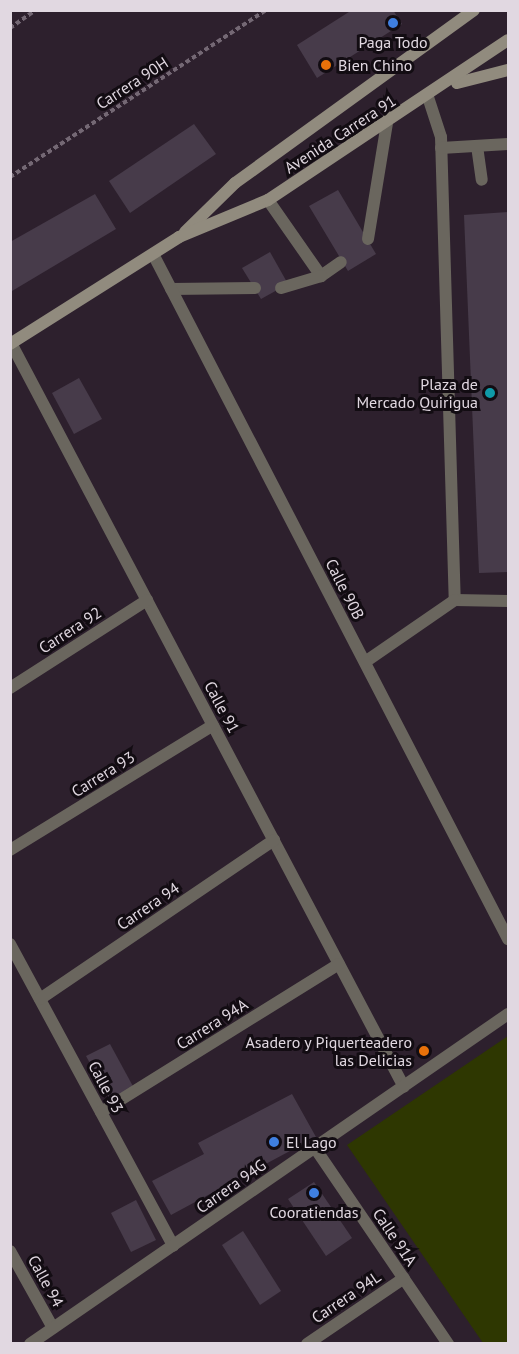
<!DOCTYPE html>
<html>
<head>
<meta charset="utf-8">
<style>
	body { margin:0 }
	#map { position:relative; width:519px; height:1354px; overflow:hidden; background:#2d202d; font-family:"PT Sans",sans-serif }
	div>[style] { position:absolute }
	.green>* { inset:0; background:#2e3701 }
	.building>* { inset:0; background:#473b4a }
	.path>* { height:4px; margin-top:-2px; transform-origin:0; background:repeating-linear-gradient(90deg,#746874 0 4.5px,transparent 0 7.5px) }
	.service>* { height:12px; margin:-6px; padding:0 6px; transform-origin:6px; border-radius:6px; background:#6a665e }
	.minor>* { height:12px; margin:-6px; padding:0 6px; transform-origin:6px; border-radius:6px; background:#6a665e }
	.secondary>* { height:12px; margin:-6px; padding:0 6px; transform-origin:6px; border-radius:6px; background:#918b7e }
	.dots>* { width:16px; height:16px; translate:-50% -50%; box-sizing:border-box; border:3px solid #120c12; border-radius:50% }
	span { translate:-50% -50%; white-space:nowrap; text-align:center; line-height:1.15; -webkit-text-stroke:6px #120c12; paint-order:stroke }
	.poi-label { font-size:16px; color:#e1d8e1 }
	.left { translate:0 -50%; text-align:left }
	.right { translate:-100% -50%; text-align:right }
	.street-label { font-size:16px; color:#e1d8e1 }
	.frame { position:absolute; inset:0; border:12px solid #e1d8e1; pointer-events:none }
</style>
</head>
<body>
<div id="map">
	<div class="green">
		<div style="clip-path:polygon(508px 1036px,508px 1343px,483px 1343px,347px 1145px)"></div>
	</div>
	<div class="building">
		<div style="clip-path:polygon(352px 10px,393px 10px,402px 24px,317px 78px,297px 45px)"></div>
		<div style="clip-path:polygon(194px 124px,216px 154px,130px 213px,109px 181px)"></div>
		<div style="clip-path:polygon(338px 190px,376px 254px,348px 271px,309px 206px)"></div>
		<div style="clip-path:polygon(95px 194px,116px 229px,12px 291px,10px 242px)"></div>
		<div style="clip-path:polygon(508px 212px,508px 572px,479px 573px,464px 215px)"></div>
		<div style="clip-path:polygon(270px 252px,288px 284px,261px 299px,242px 268px)"></div>
		<div style="clip-path:polygon(79px 378px,102px 419px,74px 434px,52px 393px)"></div>
		<div style="clip-path:polygon(110px 1044px,135px 1090px,111px 1102px,86px 1056px)"></div>
		<div style="clip-path:polygon(292px 1094px,316px 1137px,171px 1215px,152px 1181px,204px 1154px,198px 1143px)"></div>
		<div style="clip-path:polygon(314px 1182px,352px 1238px,326px 1256px,288px 1199px)"></div>
		<div style="clip-path:polygon(136px 1200px,156px 1240px,131px 1252px,111px 1213px)"></div>
		<div style="clip-path:polygon(243px 1231px,281px 1291px,260px 1305px,222px 1245px)"></div>
	</div>
	<div class="path">
		<div style="left:10px;top:28px;width:32px;rotate:-35deg"></div>
		<div style="left:10px;top:177px;width:306px;rotate:-33.1deg"></div>
	</div>
	<div class="service">
		<div style="left:428px;top:97px;width:42px;rotate:72deg"></div>
		<div style="left:441px;top:137px;width:463px;rotate:88.3deg"></div>
		<div style="left:477px;top:146px;width:34px;rotate:82deg"></div>
		<div style="left:441px;top:148px;width:67px;rotate:-3.4deg"></div>
		<div style="left:268px;top:200px;width:93px;rotate:55.1deg"></div>
		<div style="left:321px;top:276px;width:24px;rotate:-35deg"></div>
		<div style="left:368px;top:239px;width:118px;rotate:-80.7deg"></div>
		<div style="left:281px;top:288px;width:42px;rotate:-16.7deg"></div>
		<div style="left:171px;top:289px;width:84px;rotate:-0.7deg"></div>
		<div style="left:455px;top:600px;width:53px;rotate:1.1deg"></div>
		<div style="left:365px;top:662px;width:109px;rotate:-34.6deg"></div>
	</div>
	<div class="minor">
		<div style="left:153px;top:254px;width:772px;rotate:62.6deg"></div>
		<div style="left:11px;top:343px;width:841px;rotate:62.16deg"></div>
		<div style="left:10px;top:688px;width:163px;rotate:-32.7deg"></div>
		<div style="left:10px;top:850px;width:238px;rotate:-31.6deg"></div>
		<div style="left:10px;top:944px;width:343px;rotate:61.6deg"></div>
		<div style="left:40px;top:999px;width:283px;rotate:-34.2deg"></div>
		<div style="left:101px;top:1112px;width:280px;rotate:-31.9deg"></div>
		<div style="left:315px;top:1148px;width:237px;rotate:55.8deg"></div>
		<div style="left:10px;top:1251px;width:88px;rotate:60.8deg"></div>
		<div style="left:30px;top:1344px;width:581px;rotate:-34.62deg"></div>
		<div style="left:307px;top:1344px;width:117px;rotate:-34.2deg"></div>
	</div>
	<div class="secondary">
		<div style="left:457px;top:83px;width:53px;rotate:-14.3deg"></div>
		<div style="left:185px;top:232px;width:70px;rotate:-44.4deg"></div>
		<div style="left:235px;top:183px;width:295px;rotate:-35.9deg"></div>
		<div style="left:10px;top:344px;width:200px;rotate:-32.3deg"></div>
		<div style="left:179px;top:237px;width:96px;rotate:-22.6deg"></div>
		<div style="left:268px;top:200px;width:288px;rotate:-33.7deg"></div>
	</div>
	<div class="dots">
		<div style="left:393px;top:23px;background:#3f7fe0"></div>
		<div style="left:326px;top:65px;background:#e8710a"></div>
		<div style="left:490px;top:393px;background:#0f9aa8"></div>
		<div style="left:424px;top:1051px;background:#e8710a"></div>
		<div style="left:274px;top:1142px;background:#3f7fe0"></div>
		<div style="left:314px;top:1193px;background:#3f7fe0"></div>
	</div>
	<div class="poi-label">
		<span style="left:393px;top:42px">Paga Todo</span>
		<span class="left" style="left:338px;top:65px">Bien Chino</span>
		<span class="right" style="left:478px;top:393px">Plaza de<br>Mercado Quirigua</span>
		<span class="right" style="left:412px;top:1051px">Asadero y Piquerteadero<br>las Delicias</span>
		<span class="left" style="left:286px;top:1142px">El Lago</span>
		<span style="left:314px;top:1212px">Cooratiendas</span>
	</div>
	<div class="street-label">
		<span style="left:132px;top:83px;rotate:-33deg">Carrera 90H</span>
		<span style="left:340px;top:134px;rotate:-33deg">Avenida Carrera 91</span>
		<span style="left:345px;top:589px;rotate:63deg">Calle 90B</span>
		<span style="left:70px;top:630px;rotate:-33deg">Carrera 92</span>
		<span style="left:222px;top:707px;rotate:62deg">Calle 91</span>
		<span style="left:103px;top:774px;rotate:-32deg">Carrera 93</span>
		<span style="left:148px;top:906px;rotate:-34deg">Carrera 94</span>
		<span style="left:212px;top:1024px;rotate:-32deg">Carrera 94A</span>
		<span style="left:106px;top:1087px;rotate:62deg">Calle 93</span>
		<span style="left:231px;top:1186px;rotate:-35deg">Carrera 94G</span>
		<span style="left:395px;top:1237px;rotate:56deg">Calle 91A</span>
		<span style="left:46px;top:1281px;rotate:61deg">Calle 94</span>
		<span style="left:346px;top:1297px;rotate:-34deg">Carrera 94L</span>
	</div>
	<div class="frame"></div>
</div>
</body>
</html>
